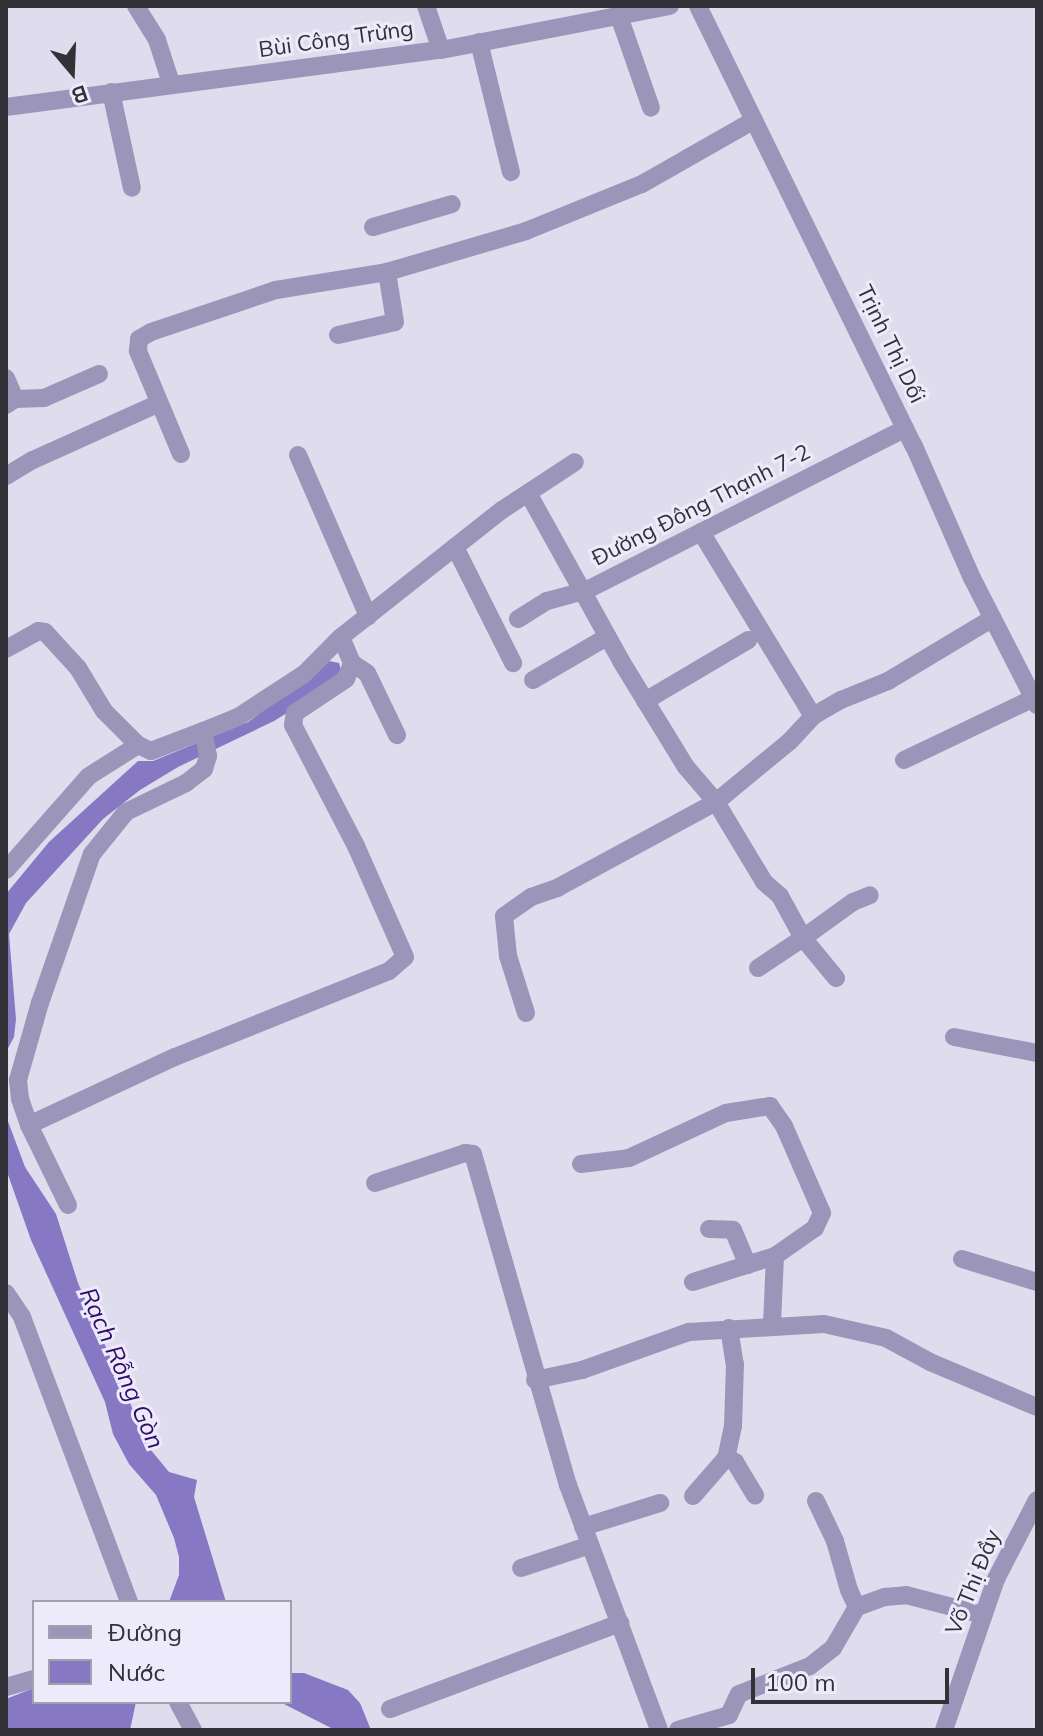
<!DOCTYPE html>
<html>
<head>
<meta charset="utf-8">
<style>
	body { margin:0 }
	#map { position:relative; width:1043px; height:1736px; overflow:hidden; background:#dfdced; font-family:Mulish,sans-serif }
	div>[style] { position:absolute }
	.water>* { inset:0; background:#8778c4 }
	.minor>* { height:18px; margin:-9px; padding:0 9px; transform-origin:9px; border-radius:9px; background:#9b96b9 }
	span { translate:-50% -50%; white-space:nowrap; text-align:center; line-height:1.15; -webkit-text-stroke:6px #eceafb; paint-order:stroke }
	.street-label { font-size:22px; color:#323137 }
	.water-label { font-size:24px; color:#300c69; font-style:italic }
	.frame { position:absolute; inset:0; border:8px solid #323137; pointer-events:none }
	.legend { position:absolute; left:32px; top:1600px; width:260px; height:104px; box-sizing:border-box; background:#eceafb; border:2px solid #a2a0ad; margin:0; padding:10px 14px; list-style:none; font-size:24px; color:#323137 }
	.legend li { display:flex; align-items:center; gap:16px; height:40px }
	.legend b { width:40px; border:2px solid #a2a0ad }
	.north { position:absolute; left:32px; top:32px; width:80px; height:80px; -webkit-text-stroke:6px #eceafb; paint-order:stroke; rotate:161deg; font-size:22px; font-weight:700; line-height:32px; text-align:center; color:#323137 }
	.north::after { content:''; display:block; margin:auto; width:28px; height:36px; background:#323137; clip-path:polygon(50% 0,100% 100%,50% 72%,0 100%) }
	.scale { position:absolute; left:751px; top:1668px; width:198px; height:36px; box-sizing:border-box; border:4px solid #323137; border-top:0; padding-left:10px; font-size:24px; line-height:28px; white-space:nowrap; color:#323137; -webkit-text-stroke:6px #eceafb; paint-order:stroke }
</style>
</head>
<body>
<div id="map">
	<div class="water">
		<div style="clip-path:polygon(329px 661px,339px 663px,341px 670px,324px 690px,274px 721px,178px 767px,140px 790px,103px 819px,26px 903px,9px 934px,16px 1019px,14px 1037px,6px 1052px,6px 894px,49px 842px,138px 761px,153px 761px,248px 722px)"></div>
		<div style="clip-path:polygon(6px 1116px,25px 1167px,56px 1214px,78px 1283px,150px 1449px,169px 1472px,197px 1480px,194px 1497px,226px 1602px,169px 1602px,179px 1575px,179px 1557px,174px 1538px,156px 1495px,129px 1464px,113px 1434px,105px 1402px,31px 1240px,6px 1169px)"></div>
		<div style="clip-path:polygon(290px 1673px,304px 1673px,348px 1690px,360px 1703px,371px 1730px,335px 1730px,280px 1702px,290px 1702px)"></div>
		<div style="clip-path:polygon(34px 1688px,34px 1702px,136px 1702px,130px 1730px,6px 1730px,6px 1699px)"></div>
	</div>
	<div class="minor">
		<div style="left:136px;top:6px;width:40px;rotate:58deg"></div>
		<div style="left:157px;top:40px;width:45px;rotate:72deg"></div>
		<div style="left:426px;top:6px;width:46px;rotate:71.2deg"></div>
		<div style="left:698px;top:6px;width:490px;rotate:63.9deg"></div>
		<div style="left:914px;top:446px;width:144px;rotate:66.3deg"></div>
		<div style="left:972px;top:578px;width:143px;rotate:62.9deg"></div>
		<div style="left:619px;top:16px;width:97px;rotate:70.8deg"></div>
		<div style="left:479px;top:42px;width:134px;rotate:76.2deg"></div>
		<div style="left:111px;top:92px;width:98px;rotate:77.7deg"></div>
		<div style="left:6px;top:107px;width:439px;rotate:-7.5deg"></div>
		<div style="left:441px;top:50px;width:233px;rotate:-10.9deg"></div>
		<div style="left:373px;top:227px;width:82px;rotate:-16.2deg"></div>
		<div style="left:338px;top:335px;width:58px;rotate:-12.8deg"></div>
		<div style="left:395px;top:322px;width:51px;rotate:-99.1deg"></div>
		<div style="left:6px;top:378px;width:23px;rotate:67deg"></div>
		<div style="left:15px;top:399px;width:11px;rotate:146deg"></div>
		<div style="left:15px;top:399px;width:29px;rotate:-2deg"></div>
		<div style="left:44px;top:398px;width:60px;rotate:-23.6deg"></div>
		<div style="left:181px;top:454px;width:112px;rotate:-112.7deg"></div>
		<div style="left:138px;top:351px;width:12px;rotate:-85deg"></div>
		<div style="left:139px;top:339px;width:14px;rotate:-30deg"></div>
		<div style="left:151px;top:332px;width:132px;rotate:-18.6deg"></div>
		<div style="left:276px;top:290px;width:112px;rotate:-9.2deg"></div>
		<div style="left:387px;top:272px;width:145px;rotate:-16.4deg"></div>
		<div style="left:526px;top:231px;width:125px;rotate:-22.1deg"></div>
		<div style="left:642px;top:184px;width:129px;rotate:-29.7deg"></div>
		<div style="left:298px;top:455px;width:176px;rotate:66.5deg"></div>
		<div style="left:6px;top:476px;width:31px;rotate:-31deg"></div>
		<div style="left:33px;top:460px;width:138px;rotate:-24.3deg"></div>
		<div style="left:528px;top:493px;width:192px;rotate:61deg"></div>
		<div style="left:621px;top:661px;width:124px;rotate:58.5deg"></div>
		<div style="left:686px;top:767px;width:46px;rotate:49.4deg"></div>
		<div style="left:716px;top:802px;width:93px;rotate:59deg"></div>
		<div style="left:764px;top:882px;width:21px;rotate:41deg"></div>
		<div style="left:780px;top:896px;width:48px;rotate:61.3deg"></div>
		<div style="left:803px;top:938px;width:62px;rotate:-35.8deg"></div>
		<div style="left:853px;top:902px;width:18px;rotate:-22deg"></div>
		<div style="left:701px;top:532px;width:215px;rotate:58.7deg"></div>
		<div style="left:455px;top:547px;width:130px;rotate:63.4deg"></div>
		<div style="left:518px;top:619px;width:34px;rotate:-32deg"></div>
		<div style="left:547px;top:601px;width:39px;rotate:-15deg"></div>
		<div style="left:585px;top:591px;width:359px;rotate:-26.9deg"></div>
		<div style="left:6px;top:649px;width:37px;rotate:-29deg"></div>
		<div style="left:38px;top:631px;width:7px;rotate:8deg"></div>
		<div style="left:45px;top:632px;width:49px;rotate:47.5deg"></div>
		<div style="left:78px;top:668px;width:50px;rotate:58.8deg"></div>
		<div style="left:104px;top:711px;width:48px;rotate:45deg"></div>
		<div style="left:138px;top:745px;width:14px;rotate:25deg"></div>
		<div style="left:151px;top:751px;width:56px;rotate:-21deg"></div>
		<div style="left:352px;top:663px;width:18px;rotate:34deg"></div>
		<div style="left:367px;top:673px;width:69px;rotate:64.2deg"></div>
		<div style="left:533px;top:680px;width:86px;rotate:-30.2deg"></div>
		<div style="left:645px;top:701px;width:120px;rotate:-30.6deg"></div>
		<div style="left:904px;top:760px;width:144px;rotate:-25.5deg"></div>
		<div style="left:6px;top:870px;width:125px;rotate:-48.6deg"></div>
		<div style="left:89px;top:776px;width:58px;rotate:-32.3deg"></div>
		<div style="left:758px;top:968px;width:54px;rotate:-33.7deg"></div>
		<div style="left:803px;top:938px;width:52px;rotate:50.5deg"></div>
		<div style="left:526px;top:1013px;width:60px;rotate:-107.5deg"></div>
		<div style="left:508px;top:956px;width:40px;rotate:-95.7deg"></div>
		<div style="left:504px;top:916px;width:33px;rotate:-35deg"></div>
		<div style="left:531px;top:897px;width:28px;rotate:-19deg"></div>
		<div style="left:557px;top:888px;width:181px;rotate:-28.4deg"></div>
		<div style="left:716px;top:802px;width:96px;rotate:-39.5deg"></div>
		<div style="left:790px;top:741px;width:34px;rotate:-47deg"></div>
		<div style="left:813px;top:716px;width:32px;rotate:-30deg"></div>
		<div style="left:841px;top:700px;width:51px;rotate:-22deg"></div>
		<div style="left:888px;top:681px;width:122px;rotate:-31deg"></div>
		<div style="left:954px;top:1037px;width:85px;rotate:10.9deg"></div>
		<div style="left:29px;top:1125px;width:161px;rotate:-25deg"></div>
		<div style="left:175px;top:1057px;width:231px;rotate:-21.9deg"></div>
		<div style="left:389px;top:971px;width:21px;rotate:-41deg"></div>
		<div style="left:405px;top:957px;width:121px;rotate:-113.8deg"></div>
		<div style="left:356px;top:846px;width:136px;rotate:-117.5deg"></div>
		<div style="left:293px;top:725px;width:12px;rotate:-81deg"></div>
		<div style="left:295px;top:713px;width:61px;rotate:-33.7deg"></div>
		<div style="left:346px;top:679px;width:17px;rotate:-69deg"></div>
		<div style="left:352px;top:663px;width:28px;rotate:-113deg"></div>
		<div style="left:581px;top:1164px;width:48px;rotate:-7.1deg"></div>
		<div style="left:629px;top:1158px;width:107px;rotate:-24.9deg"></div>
		<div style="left:726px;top:1113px;width:45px;rotate:-9deg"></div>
		<div style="left:770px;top:1106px;width:24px;rotate:55deg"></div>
		<div style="left:784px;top:1126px;width:95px;rotate:66.4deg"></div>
		<div style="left:822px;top:1213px;width:17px;rotate:115deg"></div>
		<div style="left:815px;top:1228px;width:49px;rotate:145deg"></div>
		<div style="left:775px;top:1256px;width:70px;rotate:92.5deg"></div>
		<div style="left:375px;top:1183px;width:95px;rotate:-18.4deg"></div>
		<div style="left:465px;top:1153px;width:8px;rotate:7deg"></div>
		<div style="left:473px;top:1154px;width:344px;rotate:74deg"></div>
		<div style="left:568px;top:1485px;width:261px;rotate:69.6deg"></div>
		<div style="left:68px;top:1205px;width:89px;rotate:-116deg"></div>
		<div style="left:29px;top:1125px;width:28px;rotate:-109deg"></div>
		<div style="left:20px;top:1099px;width:19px;rotate:-96deg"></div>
		<div style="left:18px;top:1080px;width:80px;rotate:-74.1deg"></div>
		<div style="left:40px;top:1003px;width:158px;rotate:-70.8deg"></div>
		<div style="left:92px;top:854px;width:54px;rotate:-51deg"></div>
		<div style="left:126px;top:812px;width:67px;rotate:-25.8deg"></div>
		<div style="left:186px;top:783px;width:23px;rotate:-38deg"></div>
		<div style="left:204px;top:769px;width:14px;rotate:-73deg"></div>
		<div style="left:208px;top:756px;width:25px;rotate:-101deg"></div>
		<div style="left:203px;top:731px;width:38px;rotate:-22deg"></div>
		<div style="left:238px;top:717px;width:79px;rotate:-33.1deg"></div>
		<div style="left:304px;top:674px;width:52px;rotate:-45deg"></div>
		<div style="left:341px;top:637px;width:205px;rotate:-38.3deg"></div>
		<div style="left:502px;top:510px;width:87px;rotate:-33.3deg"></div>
		<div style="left:709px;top:1229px;width:24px;rotate:2deg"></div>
		<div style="left:733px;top:1230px;width:38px;rotate:67deg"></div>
		<div style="left:962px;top:1259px;width:78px;rotate:17deg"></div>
		<div style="left:693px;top:1282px;width:86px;rotate:-17.6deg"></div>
		<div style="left:6px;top:1293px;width:29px;rotate:56deg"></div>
		<div style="left:22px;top:1317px;width:304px;rotate:69.4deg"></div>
		<div style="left:729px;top:1328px;width:36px;rotate:81deg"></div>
		<div style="left:735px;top:1364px;width:62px;rotate:91.8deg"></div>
		<div style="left:733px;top:1426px;width:33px;rotate:102deg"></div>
		<div style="left:726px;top:1458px;width:10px;rotate:24deg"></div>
		<div style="left:735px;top:1462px;width:39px;rotate:59deg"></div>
		<div style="left:535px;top:1380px;width:48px;rotate:-12deg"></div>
		<div style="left:582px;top:1370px;width:114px;rotate:-19.6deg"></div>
		<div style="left:689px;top:1332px;width:135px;rotate:-3.4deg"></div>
		<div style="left:824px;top:1324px;width:64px;rotate:12.7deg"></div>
		<div style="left:886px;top:1338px;width:50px;rotate:28.6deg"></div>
		<div style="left:930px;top:1362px;width:116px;rotate:22.8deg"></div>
		<div style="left:693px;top:1496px;width:50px;rotate:-49deg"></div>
		<div style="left:816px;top:1501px;width:44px;rotate:64.6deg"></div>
		<div style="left:835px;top:1541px;width:51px;rotate:74.1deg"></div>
		<div style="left:849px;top:1590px;width:19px;rotate:65deg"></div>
		<div style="left:857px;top:1607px;width:30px;rotate:-20deg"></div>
		<div style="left:885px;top:1597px;width:21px;rotate:-5deg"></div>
		<div style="left:906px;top:1595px;width:80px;rotate:14.6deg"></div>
		<div style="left:583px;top:1527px;width:81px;rotate:-17.3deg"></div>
		<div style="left:521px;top:1568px;width:73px;rotate:-18.4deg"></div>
		<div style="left:6px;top:1687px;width:29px;rotate:-16deg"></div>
		<div style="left:178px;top:1702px;width:32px;rotate:62deg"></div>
		<div style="left:390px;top:1709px;width:246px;rotate:-20.5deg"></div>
		<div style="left:678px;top:1730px;width:53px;rotate:-16.4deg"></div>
		<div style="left:729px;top:1715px;width:23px;rotate:-65deg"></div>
		<div style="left:739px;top:1694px;width:76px;rotate:-21.5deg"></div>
		<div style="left:810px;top:1666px;width:29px;rotate:-38deg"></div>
		<div style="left:833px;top:1648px;width:48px;rotate:-59.7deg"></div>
		<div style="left:944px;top:1730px;width:160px;rotate:-71deg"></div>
		<div style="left:996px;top:1579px;width:89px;rotate:-62.6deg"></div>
	</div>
	<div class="street-label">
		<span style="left:336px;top:39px;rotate:-8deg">Bùi Công Trừng</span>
		<span style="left:891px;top:344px;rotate:64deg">Trịnh Thị Dối</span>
		<span style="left:701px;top:505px;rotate:-27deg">Đường Đông Thạnh 7-2</span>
		<span style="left:973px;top:1582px;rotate:-68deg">Võ Thị Đầy</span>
	</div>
	<div class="water-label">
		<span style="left:122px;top:1368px;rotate:66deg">Rạch Rỗng Gòn</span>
	</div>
	<div class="frame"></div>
	<ul class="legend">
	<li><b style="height:10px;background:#9b96b9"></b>Đường</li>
	<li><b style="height:22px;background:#8778c4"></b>Nước</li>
	</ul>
	<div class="north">B</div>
	<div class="scale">100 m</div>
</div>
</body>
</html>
